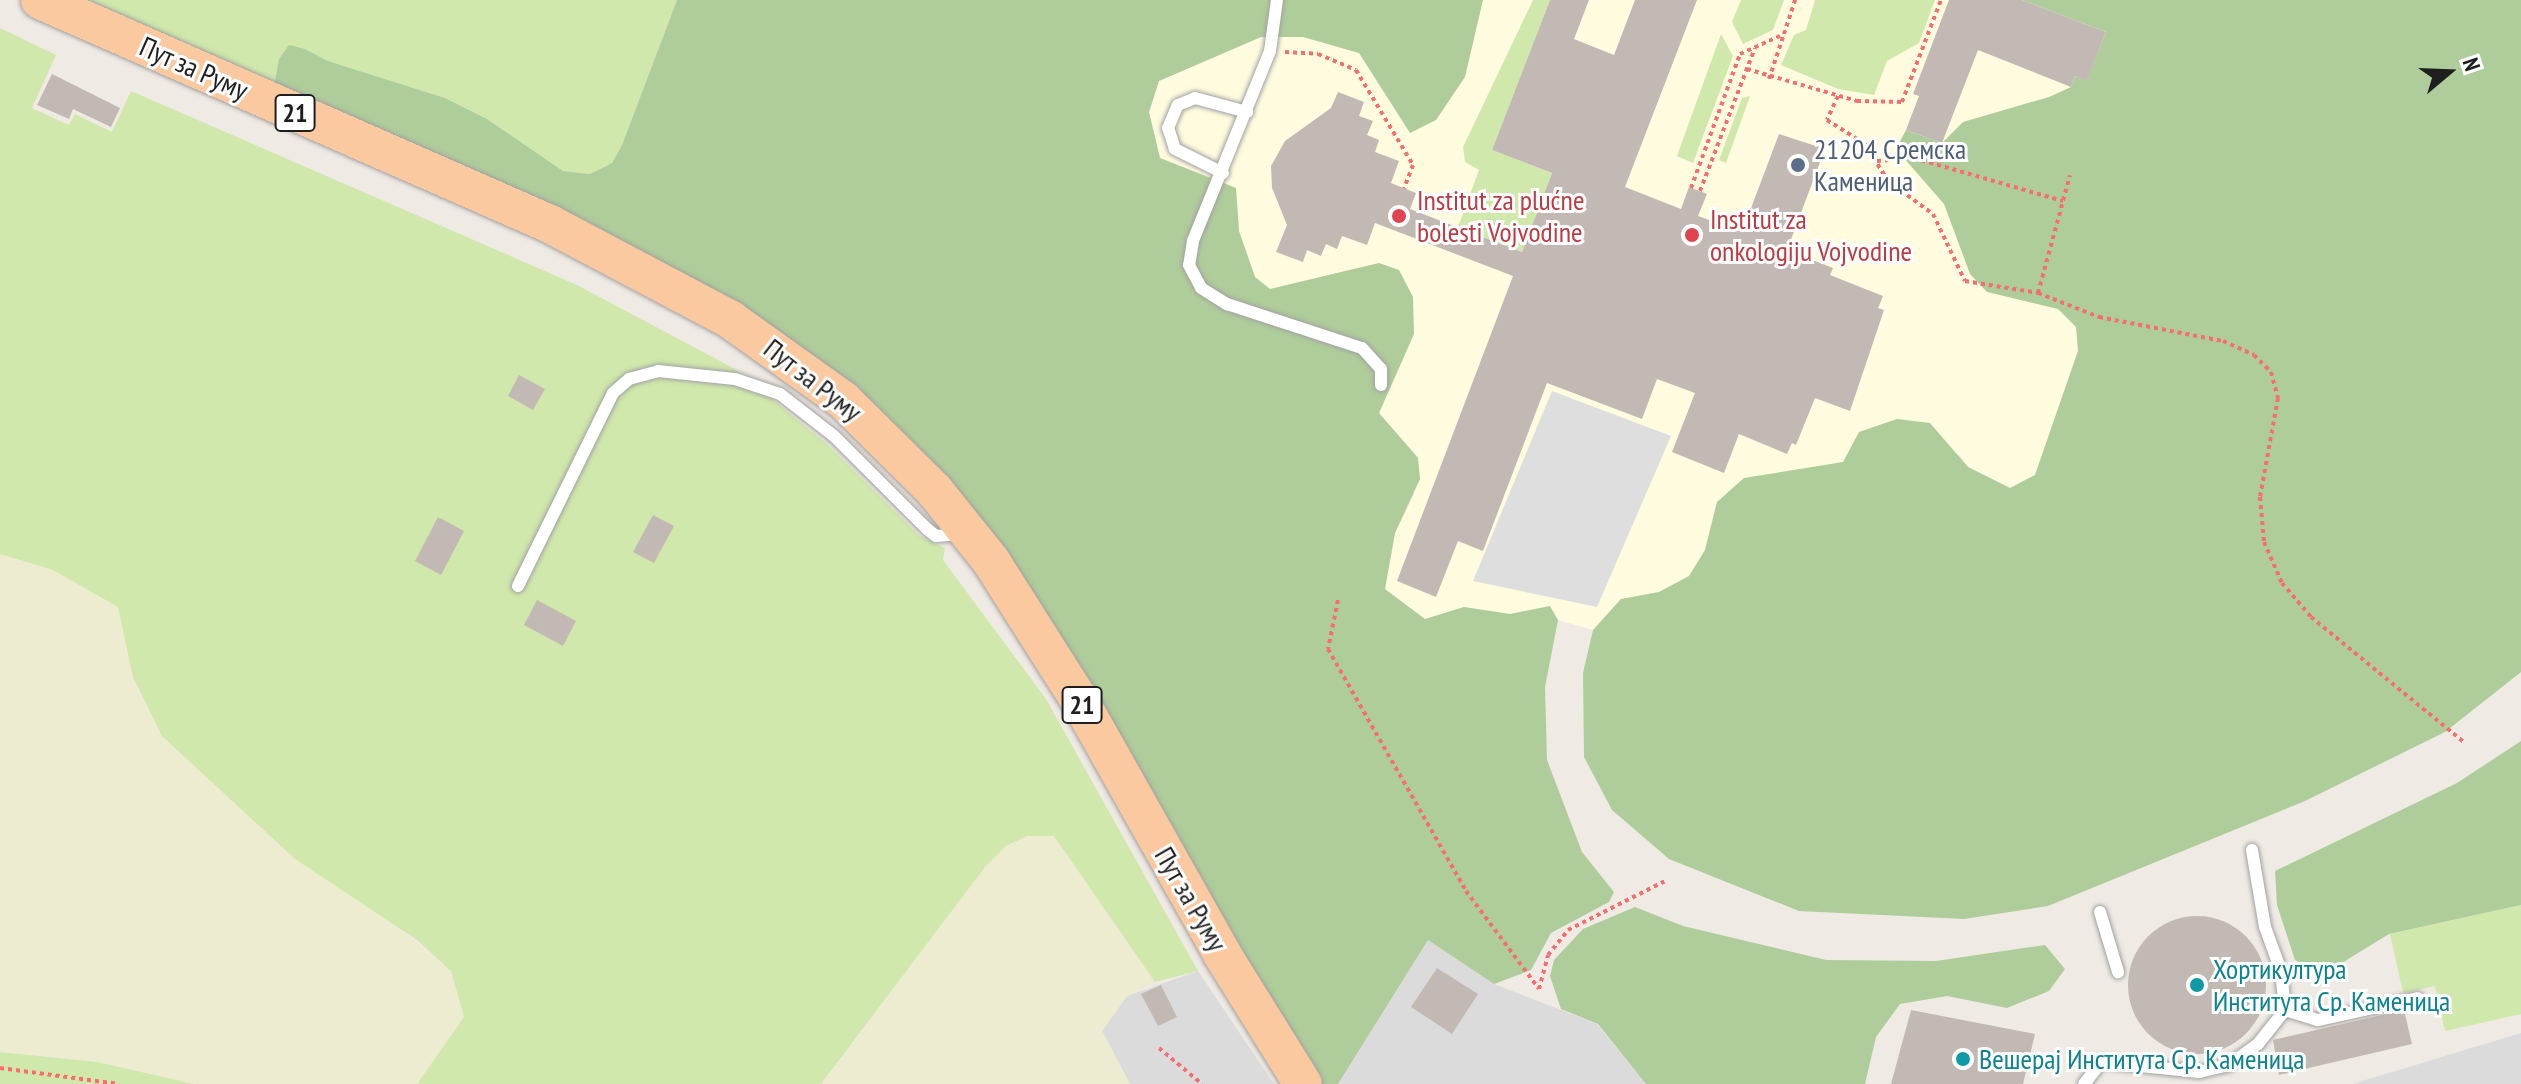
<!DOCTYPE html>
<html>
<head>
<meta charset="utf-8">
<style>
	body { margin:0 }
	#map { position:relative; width:2521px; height:1084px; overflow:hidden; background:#efeae4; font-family:"PT Sans Narrow",sans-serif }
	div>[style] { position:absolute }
	.residential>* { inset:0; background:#dcdbdb }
	.education>* { inset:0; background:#fefbde }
	.farmland>* { inset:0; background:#edecd0 }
	.grass>* { inset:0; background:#d0e8ab }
	.forest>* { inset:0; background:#afcd9a }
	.parking>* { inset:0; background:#dedede }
	.building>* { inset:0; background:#c3b9b4 }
	.round { border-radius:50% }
	.path>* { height:4px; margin-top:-2px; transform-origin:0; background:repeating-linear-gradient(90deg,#f66e6f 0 4px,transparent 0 8px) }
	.roads { filter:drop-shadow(0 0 2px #a2a2a2) drop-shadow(0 0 2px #a2a2a2) }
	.lane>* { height:12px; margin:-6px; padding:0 6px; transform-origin:6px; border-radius:6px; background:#fff }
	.primary>* { height:38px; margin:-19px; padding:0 19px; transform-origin:19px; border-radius:19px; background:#fac99f }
	.dots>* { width:22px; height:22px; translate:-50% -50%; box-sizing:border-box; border:4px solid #fff; border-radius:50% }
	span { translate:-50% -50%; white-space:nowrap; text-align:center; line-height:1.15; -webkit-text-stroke:6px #fff; paint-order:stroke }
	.shield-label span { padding:2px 6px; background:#fff; border:2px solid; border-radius:6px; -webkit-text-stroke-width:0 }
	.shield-label { font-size:26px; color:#1e1e1e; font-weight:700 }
	.street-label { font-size:28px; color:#1e1e1e }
	.service-label { font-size:28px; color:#4e5e75 }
	.left { translate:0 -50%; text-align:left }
	.health-label { font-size:28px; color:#be3a42 }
	.culture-label { font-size:28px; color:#0d838f }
	.north { position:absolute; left:2409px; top:32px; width:80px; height:80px; -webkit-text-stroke:6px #fff; paint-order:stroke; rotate:71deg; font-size:22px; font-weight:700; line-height:32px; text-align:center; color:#1e1e1e }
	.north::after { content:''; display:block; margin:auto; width:28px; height:36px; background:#1e1e1e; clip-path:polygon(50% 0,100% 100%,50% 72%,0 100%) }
</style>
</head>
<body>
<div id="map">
	<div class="residential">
		<div style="clip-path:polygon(1428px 940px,1494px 984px,1597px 1024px,1646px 1084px,1338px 1084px)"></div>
		<div style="clip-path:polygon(1198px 971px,1274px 1084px,1130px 1084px,1102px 1031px,1127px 996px)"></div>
		<div style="clip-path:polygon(2521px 1033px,2521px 1084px,2352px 1084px,2379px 1076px)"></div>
	</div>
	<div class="education">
		<div style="clip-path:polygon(1483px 0,2173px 0,2078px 350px,2035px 475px,2010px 488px,1968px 467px,1960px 455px,1843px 462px,1717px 502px,1705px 550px,1689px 577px,1659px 592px,1621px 599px,1593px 630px,1558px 620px,1549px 606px,1510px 614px,1464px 607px,1425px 619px,1398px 601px,1385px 589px,1395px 533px,1414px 494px,1418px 457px,1379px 413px,1414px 334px,1379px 263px,1270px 289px,1255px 277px,1239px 231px,1236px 188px,1160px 158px,1149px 112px,1159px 81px,1261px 37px,1303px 37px,1359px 53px,1410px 132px)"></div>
	</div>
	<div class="farmland">
		<div style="clip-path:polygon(0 554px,53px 570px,118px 607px,133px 677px,162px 736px,451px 971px,464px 1017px,417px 1084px,194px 1084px,97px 1062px,0 1052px)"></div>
		<div style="clip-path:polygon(1027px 836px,1054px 836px,1155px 982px,1127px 996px,1102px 1031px,1130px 1084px,822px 1084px,985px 867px,1006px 846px)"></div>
	</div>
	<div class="grass">
		<div style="clip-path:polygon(71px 0,677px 0,622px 145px,612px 163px,590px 174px,563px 171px,487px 119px,445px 98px,328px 61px,305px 49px,279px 59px,273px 91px)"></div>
		<div style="clip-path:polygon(1533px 0,1550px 0,1492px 150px,1552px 173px,1522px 252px,1458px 227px,1479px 170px,1465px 162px,1463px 147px)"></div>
		<div style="clip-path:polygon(1741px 0,1784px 0,1773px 30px,1743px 44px,1732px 22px)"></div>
		<div style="clip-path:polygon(1815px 0,1935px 0,1919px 43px,1887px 61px,1874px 95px,1838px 89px,1781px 65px,1794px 35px,1806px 30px)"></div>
		<div style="clip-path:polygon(0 28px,56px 55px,32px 108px,69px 125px,75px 114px,112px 132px,131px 91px,577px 285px,735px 369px,827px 444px,919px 535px,945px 548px,943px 560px,1046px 699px,1198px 971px,1155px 982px,1054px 836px,1027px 836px,1006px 846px,985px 867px,821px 1084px,417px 1084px,464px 1017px,451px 971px,417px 940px,295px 859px,162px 736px,133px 677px,118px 607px,53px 570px,0 554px)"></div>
		<div style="clip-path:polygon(1721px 34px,1733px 56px,1693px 163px,1677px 156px)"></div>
		<div style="clip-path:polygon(1750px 96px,1749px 99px,1726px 163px,1719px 160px,1742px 98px)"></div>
		<div style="clip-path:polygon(2521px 905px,2521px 1014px,2445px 1031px,2435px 986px,2403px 993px,2390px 934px)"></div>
		<div style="clip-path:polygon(0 1052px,97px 1062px,194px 1084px,0 1084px)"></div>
	</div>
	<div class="forest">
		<div style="clip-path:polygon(677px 0,1483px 0,1465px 77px,1436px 120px,1410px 133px,1359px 53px,1303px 37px,1261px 37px,1159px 81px,1149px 112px,1160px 158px,1236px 188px,1239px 231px,1255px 277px,1270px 289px,1379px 263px,1399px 270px,1413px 297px,1414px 334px,1379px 413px,1418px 458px,1420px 479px,1395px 533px,1385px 589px,1425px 619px,1464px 607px,1510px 614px,1550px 606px,1558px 620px,1545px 687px,1547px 760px,1582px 852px,1614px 892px,1609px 902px,1551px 933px,1531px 970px,1494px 984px,1428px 940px,1338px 1084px,1318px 1084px,862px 396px,273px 91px,279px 59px,289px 45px,305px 49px,328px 61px,445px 98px,487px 119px,563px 171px,590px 174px,612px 163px,622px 145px)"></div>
		<div style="clip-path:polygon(2022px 0,2521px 0,2521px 672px,2445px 732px,2305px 801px,2048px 906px,1964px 919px,1799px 911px,1669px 859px,1612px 810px,1584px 757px,1583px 673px,1593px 630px,1621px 599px,1659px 592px,1689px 576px,1705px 550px,1717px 502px,1744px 478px,1843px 462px,1859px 432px,1897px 419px,1930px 423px,1968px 467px,2010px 488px,2035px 475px,2078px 351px,2076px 327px,2058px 309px,1987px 292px,1970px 274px,1944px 204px,1896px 149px,1906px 130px,1942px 143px,1963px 122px,2049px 97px,2071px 87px,2075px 76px,2087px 80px,2106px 32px)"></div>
		<div style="clip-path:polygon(2521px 741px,2521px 905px,2389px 934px,2332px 969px,2312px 970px,2295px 960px,2277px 905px,2275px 871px,2457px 783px)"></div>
		<div style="clip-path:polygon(1635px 907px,1683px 926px,1826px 960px,1936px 961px,2045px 945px,2065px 969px,2049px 991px,2007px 1008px,1947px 996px,1900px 1004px,1876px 1037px,1865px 1084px,1646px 1084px,1598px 1024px,1561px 1009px,1550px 976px,1554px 960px,1583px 929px)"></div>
	</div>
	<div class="parking">
		<div style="clip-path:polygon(1552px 391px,1671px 436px,1597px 607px,1473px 581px)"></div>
	</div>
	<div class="building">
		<div style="clip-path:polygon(1550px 0,1589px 0,1574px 39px,1614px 55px,1635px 0,1697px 0,1625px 187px,1681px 209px,1689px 187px,1697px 190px,1707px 194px,1698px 216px,1742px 232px,1779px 134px,1825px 149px,1787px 250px,1833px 268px,1830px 275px,1883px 296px,1878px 308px,1884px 310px,1850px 411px,1815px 398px,1796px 445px,1792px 443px,1787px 454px,1739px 434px,1724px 473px,1672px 452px,1695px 393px,1657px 379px,1642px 419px,1547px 383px,1483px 551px,1458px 541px,1436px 597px,1397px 581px,1513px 276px,1375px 223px,1367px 245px,1342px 236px,1337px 249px,1326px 244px,1321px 256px,1307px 250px,1303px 262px,1276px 252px,1287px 225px,1272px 188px,1271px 166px,1285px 141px,1331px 108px,1338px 92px,1364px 102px,1359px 116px,1373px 121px,1367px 135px,1379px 140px,1375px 152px,1399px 161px,1391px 183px,1416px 193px,1410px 209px,1522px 252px,1552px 173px,1492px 150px)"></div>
		<div style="clip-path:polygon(1949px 0,2022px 0,2106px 32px,2087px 81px,2075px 76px,2071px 87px,1978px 50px,1942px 143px,1906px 130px,1919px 96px,1913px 94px)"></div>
		<div style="clip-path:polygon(52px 74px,120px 108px,111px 127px,73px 109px,69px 119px,37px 105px)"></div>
		<div style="clip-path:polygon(519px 375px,545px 389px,533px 410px,508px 396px)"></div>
		<div style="clip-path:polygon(653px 515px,674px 526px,654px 563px,633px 552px)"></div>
		<div style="clip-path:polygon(438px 517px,464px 531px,441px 575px,415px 561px)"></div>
		<div style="clip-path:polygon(537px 600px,576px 621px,563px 646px,524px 625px)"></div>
		<div class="round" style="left:2128px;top:916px;width:138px;height:138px"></div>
		<div style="clip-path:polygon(1437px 968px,1478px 994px,1452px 1034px,1411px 1007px)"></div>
		<div style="clip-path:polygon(1161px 985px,1177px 1017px,1158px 1026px,1141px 994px)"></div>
		<div style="clip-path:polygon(1911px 1010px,2035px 1034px,2023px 1084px,1891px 1084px)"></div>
		<div style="clip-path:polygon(2404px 1010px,2412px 1044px,2279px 1075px,2273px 1040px)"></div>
	</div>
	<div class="path">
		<div style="left:1285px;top:52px;width:33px;rotate:3deg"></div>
		<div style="left:1318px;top:54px;width:41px;rotate:22.8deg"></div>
		<div style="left:1356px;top:70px;width:111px;rotate:59deg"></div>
		<div style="left:1413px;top:165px;width:25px;rotate:111deg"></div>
		<div style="left:1747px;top:69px;width:115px;rotate:16.2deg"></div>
		<div style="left:1857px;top:101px;width:45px;rotate:1.3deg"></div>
		<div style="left:1902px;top:102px;width:109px;rotate:-69.1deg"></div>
		<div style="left:1769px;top:79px;width:47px;rotate:-71.6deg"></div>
		<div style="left:1838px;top:96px;width:26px;rotate:115deg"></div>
		<div style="left:1827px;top:120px;width:45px;rotate:32.3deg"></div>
		<div style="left:1865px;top:144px;width:44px;rotate:58.1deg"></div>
		<div style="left:1888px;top:181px;width:56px;rotate:36.3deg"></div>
		<div style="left:1933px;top:214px;width:74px;rotate:64.5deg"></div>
		<div style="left:1965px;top:281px;width:74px;rotate:9.3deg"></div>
		<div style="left:2038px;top:293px;width:66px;rotate:21.5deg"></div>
		<div style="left:2099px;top:317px;width:126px;rotate:11deg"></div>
		<div style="left:2223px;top:341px;width:34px;rotate:24deg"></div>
		<div style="left:2254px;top:355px;width:24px;rotate:45deg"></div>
		<div style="left:2271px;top:372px;width:27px;rotate:75deg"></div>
		<div style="left:2278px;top:398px;width:101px;rotate:100.3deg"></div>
		<div style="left:2260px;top:497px;width:45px;rotate:84.9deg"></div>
		<div style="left:2264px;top:542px;width:45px;rotate:66.3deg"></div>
		<div style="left:2282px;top:583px;width:45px;rotate:49.5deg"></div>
		<div style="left:2311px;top:617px;width:199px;rotate:39.3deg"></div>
		<div style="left:1877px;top:161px;width:37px;rotate:-5deg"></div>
		<div style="left:1914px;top:158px;width:155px;rotate:16.1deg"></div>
		<div style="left:1691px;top:188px;width:143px;rotate:-69.9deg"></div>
		<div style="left:1740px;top:54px;width:48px;rotate:-24.4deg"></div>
		<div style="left:1784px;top:34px;width:36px;rotate:-72deg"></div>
		<div style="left:1700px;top:191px;width:153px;rotate:-69deg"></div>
		<div style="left:2038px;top:293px;width:122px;rotate:-74.8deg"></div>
		<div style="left:1338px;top:600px;width:50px;rotate:101.5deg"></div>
		<div style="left:1328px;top:649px;width:279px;rotate:60.3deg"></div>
		<div style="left:1466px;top:891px;width:122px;rotate:53.3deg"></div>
		<div style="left:1539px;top:989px;width:35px;rotate:-75deg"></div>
		<div style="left:1548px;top:955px;width:32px;rotate:-51deg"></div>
		<div style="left:1568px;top:930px;width:109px;rotate:-26.8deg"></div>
		<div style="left:1159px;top:1048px;width:56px;rotate:39.9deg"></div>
		<div style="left:0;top:1068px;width:120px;rotate:7.7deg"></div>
	</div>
	<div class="roads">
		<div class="lane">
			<div style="left:1277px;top:0;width:51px;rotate:97.8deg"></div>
			<div style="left:1270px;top:51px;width:205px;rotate:112.1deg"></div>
			<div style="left:1193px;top:241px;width:24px;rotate:99deg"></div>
			<div style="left:1189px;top:265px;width:26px;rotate:62deg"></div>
			<div style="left:1201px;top:288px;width:31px;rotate:32deg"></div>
			<div style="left:1227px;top:304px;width:142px;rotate:18.1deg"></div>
			<div style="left:1362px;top:348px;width:28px;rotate:48deg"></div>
			<div style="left:1381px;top:369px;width:16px;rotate:90deg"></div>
			<div style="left:1223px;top:173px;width:54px;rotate:-153.4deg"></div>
			<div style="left:1175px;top:149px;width:22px;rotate:-108deg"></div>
			<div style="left:1168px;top:128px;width:25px;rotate:-67deg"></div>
			<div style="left:1178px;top:105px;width:18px;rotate:-22deg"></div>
			<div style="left:1195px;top:98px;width:54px;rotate:15.1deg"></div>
			<div style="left:518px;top:586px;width:215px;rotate:-63.8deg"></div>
			<div style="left:613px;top:393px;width:21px;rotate:-41deg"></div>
			<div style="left:629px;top:379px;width:30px;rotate:-15deg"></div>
			<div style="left:658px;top:371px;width:77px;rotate:5.9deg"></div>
			<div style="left:735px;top:379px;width:47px;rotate:18.4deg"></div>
			<div style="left:780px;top:394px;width:68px;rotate:37.9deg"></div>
			<div style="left:834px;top:436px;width:132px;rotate:45deg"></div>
			<div style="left:927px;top:529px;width:11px;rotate:38deg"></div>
			<div style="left:936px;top:536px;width:23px;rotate:-5deg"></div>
			<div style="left:2252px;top:850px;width:78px;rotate:80.4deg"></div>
			<div style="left:2265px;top:927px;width:47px;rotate:70deg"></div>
			<div style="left:2281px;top:971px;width:39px;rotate:84deg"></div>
			<div style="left:2285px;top:1010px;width:34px;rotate:17deg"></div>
			<div style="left:2318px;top:1020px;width:102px;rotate:-12.4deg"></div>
			<div style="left:2100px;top:912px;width:63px;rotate:73.3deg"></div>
			<div style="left:2084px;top:1084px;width:28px;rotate:-52deg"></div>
			<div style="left:2101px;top:1062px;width:99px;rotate:5.8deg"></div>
			<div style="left:2199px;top:1072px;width:31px;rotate:-13deg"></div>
			<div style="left:2229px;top:1065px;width:36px;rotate:-36deg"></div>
			<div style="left:2258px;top:1044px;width:43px;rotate:-51.5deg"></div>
		</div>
		<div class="primary">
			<div style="left:40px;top:0;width:557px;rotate:23.71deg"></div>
			<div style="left:550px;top:224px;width:205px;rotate:27.9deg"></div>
			<div style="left:731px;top:320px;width:138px;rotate:35.5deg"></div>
			<div style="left:843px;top:400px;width:128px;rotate:44.7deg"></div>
			<div style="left:934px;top:490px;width:91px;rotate:51.2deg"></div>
			<div style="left:991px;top:561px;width:162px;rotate:57.6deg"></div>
			<div style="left:1078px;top:698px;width:294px;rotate:60.6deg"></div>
			<div style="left:1222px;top:954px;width:153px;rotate:58.1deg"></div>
		</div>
	</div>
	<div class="dots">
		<div style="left:1798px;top:165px;background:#5c6f8a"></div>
		<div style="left:1399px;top:216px;background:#e0444e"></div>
		<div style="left:1692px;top:235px;background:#e0444e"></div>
		<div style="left:2197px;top:985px;background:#0f9aa8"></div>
		<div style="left:1963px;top:1059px;background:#0f9aa8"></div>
	</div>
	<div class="shield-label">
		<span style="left:295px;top:113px">21</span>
		<span style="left:1082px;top:705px">21</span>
	</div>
	<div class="street-label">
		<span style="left:194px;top:68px;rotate:24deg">Пут за Руму</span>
		<span style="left:813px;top:380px;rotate:38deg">Пут за Руму</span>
		<span style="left:1191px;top:899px;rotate:60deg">Пут за Руму</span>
	</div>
	<div class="service-label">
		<span class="left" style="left:1814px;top:165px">21204 Сремска<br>Каменица</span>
	</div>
	<div class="health-label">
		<span class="left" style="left:1417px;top:216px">Institut za plućne<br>bolesti Vojvodine</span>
		<span class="left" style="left:1710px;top:235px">Institut za<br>onkologiju Vojvodine</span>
	</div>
	<div class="culture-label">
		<span class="left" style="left:2213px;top:985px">Хортикултура<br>Института Ср. Каменица</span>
		<span class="left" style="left:1979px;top:1059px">Вешерај Института Ср. Каменица</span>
	</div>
	<div class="north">N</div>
</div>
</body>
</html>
